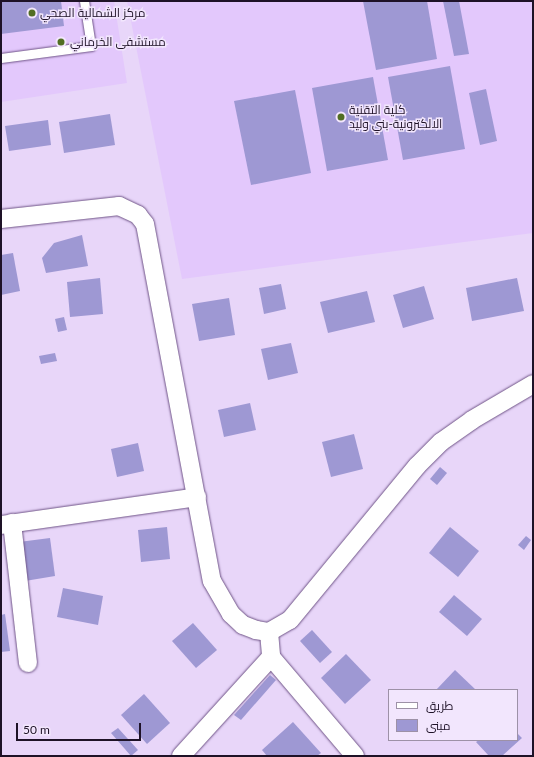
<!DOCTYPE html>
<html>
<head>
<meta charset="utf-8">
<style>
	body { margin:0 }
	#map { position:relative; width:534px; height:757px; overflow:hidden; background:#e8d6f9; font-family:Lato,Cairo,sans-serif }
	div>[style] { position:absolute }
	.built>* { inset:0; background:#e3c8fc }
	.building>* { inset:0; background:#9e98d3 }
	.roads { filter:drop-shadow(0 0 1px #6f5487) drop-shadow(0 0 1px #6f5487) }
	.service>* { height:9px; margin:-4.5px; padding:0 4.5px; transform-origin:4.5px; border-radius:4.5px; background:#fff }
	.minor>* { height:18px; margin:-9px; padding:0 9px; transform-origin:9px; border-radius:9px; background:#fff }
	.dots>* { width:11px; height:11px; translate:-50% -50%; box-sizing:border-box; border:2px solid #f2e6fd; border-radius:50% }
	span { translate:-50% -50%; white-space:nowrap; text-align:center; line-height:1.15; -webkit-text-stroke:3px #f2e6fd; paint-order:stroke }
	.poi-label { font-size:12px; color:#1e1227 }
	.left { translate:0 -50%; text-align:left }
	.frame { position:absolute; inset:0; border:2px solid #1e1227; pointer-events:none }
	.legend { position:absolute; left:388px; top:689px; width:130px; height:52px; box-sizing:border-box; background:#f2e6fd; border:1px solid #9d91a7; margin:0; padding:5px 7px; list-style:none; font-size:12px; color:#1e1227 }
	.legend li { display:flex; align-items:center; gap:8px; height:20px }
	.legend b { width:20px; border:1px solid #9d91a7 }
	.scale { position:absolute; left:16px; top:723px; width:125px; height:18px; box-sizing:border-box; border:2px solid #1e1227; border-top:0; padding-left:5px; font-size:12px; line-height:14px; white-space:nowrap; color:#1e1227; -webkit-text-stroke:3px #f2e6fd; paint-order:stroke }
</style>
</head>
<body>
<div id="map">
	<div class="built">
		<div style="clip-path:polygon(1px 1px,114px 1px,127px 83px,1px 102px)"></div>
		<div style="clip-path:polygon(127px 1px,533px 1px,533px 233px,182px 279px)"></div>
	</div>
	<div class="building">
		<div style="clip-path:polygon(1px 1px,61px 1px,64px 26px,1px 34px)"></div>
		<div style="clip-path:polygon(363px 1px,427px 1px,437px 59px,376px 70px)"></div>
		<div style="clip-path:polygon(443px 1px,459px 1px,469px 54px,454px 56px)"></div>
		<div style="clip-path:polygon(450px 66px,465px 149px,403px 160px,388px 77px)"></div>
		<div style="clip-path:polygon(373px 77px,388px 160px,327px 171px,312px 88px)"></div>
		<div style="clip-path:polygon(486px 89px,497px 141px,480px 145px,469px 93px)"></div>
		<div style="clip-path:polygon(295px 90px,311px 173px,251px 185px,234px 101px)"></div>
		<div style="clip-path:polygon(110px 114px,115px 145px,64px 153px,59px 122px)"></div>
		<div style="clip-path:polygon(48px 120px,51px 145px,9px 151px,5px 126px)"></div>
		<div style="clip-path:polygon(82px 235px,88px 266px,46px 273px,42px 258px,54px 243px)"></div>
		<div style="clip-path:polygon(13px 253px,20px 291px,1px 295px,1px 255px)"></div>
		<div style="clip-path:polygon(100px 278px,103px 314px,70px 317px,67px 282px)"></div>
		<div style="clip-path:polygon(517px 278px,524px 311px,472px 321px,466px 288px)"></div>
		<div style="clip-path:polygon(281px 284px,286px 309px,264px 314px,259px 288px)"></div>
		<div style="clip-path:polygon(424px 286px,434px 319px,403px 328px,393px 295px)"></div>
		<div style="clip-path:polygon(367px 291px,375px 322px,328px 333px,320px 302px)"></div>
		<div style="clip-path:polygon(229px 298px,235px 335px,199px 341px,192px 304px)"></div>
		<div style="clip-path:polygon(64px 317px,67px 330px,58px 332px,55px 319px)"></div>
		<div style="clip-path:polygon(291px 343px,298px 373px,268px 380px,261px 349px)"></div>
		<div style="clip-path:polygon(55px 353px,57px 361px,41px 364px,39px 356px)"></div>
		<div style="clip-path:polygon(250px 403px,256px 430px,224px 437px,218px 410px)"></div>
		<div style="clip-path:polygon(354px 434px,363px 469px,331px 477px,322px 442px)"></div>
		<div style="clip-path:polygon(138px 443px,144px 471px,117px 477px,111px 449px)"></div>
		<div style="clip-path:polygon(440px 467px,447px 473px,437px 485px,430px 479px)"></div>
		<div style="clip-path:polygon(167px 527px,170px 559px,141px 562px,138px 530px)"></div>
		<div style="clip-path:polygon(450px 527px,479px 551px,458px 577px,429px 553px)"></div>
		<div style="clip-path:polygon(526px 536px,531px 540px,524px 550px,518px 545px)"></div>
		<div style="clip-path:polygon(50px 538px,55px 576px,25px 581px,19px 542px)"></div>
		<div style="clip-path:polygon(63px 588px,103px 596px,98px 625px,57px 617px)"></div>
		<div style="clip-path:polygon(454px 595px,482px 619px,467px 636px,439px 612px)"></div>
		<div style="clip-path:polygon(5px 614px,10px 651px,1px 652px,1px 615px)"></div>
		<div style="clip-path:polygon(193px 623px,217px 650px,196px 668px,172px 641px)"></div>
		<div style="clip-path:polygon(312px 630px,332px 652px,320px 663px,300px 641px)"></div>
		<div style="clip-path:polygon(346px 654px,371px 680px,345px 704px,321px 678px)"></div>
		<div style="clip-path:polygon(455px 670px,476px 690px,436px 690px)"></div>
		<div style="clip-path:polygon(270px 675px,276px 680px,241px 720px,234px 715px)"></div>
		<div style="clip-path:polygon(144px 694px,170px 723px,147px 744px,121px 715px)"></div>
		<div style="clip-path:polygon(293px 722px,321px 753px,317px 756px,267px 756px,262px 750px)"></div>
		<div style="clip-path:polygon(118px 728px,138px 750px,131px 756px,111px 733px)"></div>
		<div style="clip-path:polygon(517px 733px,522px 738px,502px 756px,489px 756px,476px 742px,479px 740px,517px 740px)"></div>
	</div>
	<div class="roads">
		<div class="service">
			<div style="left:1px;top:58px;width:91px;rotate:-7.6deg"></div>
			<div style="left:91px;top:46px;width:46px;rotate:-98.8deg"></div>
		</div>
		<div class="minor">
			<div style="left:1px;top:219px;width:119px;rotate:-6.3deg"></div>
			<div style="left:119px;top:206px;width:21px;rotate:25deg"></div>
			<div style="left:138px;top:215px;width:11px;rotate:52deg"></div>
			<div style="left:145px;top:224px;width:363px;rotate:79.4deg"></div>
			<div style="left:212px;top:581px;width:38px;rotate:60deg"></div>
			<div style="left:231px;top:614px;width:16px;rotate:43deg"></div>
			<div style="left:243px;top:625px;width:14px;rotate:21deg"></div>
			<div style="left:256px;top:630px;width:13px;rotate:9deg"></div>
			<div style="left:269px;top:632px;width:24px;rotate:-30deg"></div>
			<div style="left:290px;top:620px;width:200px;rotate:-50.5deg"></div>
			<div style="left:417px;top:466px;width:34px;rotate:-45deg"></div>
			<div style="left:441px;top:442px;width:38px;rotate:-35deg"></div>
			<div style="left:472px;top:420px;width:71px;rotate:-30.5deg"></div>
			<div style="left:12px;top:523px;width:141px;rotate:83.5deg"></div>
			<div style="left:1px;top:525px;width:198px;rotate:-8.1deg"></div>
			<div style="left:269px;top:632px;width:25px;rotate:85deg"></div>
			<div style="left:271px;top:657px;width:130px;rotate:49.7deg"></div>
			<div style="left:181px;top:756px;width:134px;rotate:-47.7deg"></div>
		</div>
	</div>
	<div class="dots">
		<div style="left:32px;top:13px;background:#516e23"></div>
		<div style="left:61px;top:42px;background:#516e23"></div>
		<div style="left:341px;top:117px;background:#516e23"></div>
	</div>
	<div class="poi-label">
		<span class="left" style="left:40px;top:13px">مركز الشمالية الصحي</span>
		<span class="left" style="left:70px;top:42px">مستشفى الخرماني</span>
		<span class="left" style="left:349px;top:117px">كلية التقنية<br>الالكترونية-بني وليد</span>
	</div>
	<div class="frame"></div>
	<ul class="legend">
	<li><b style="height:5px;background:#fff"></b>طريق</li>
	<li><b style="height:11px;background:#9e98d3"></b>مبنى</li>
	</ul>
	<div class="scale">50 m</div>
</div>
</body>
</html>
